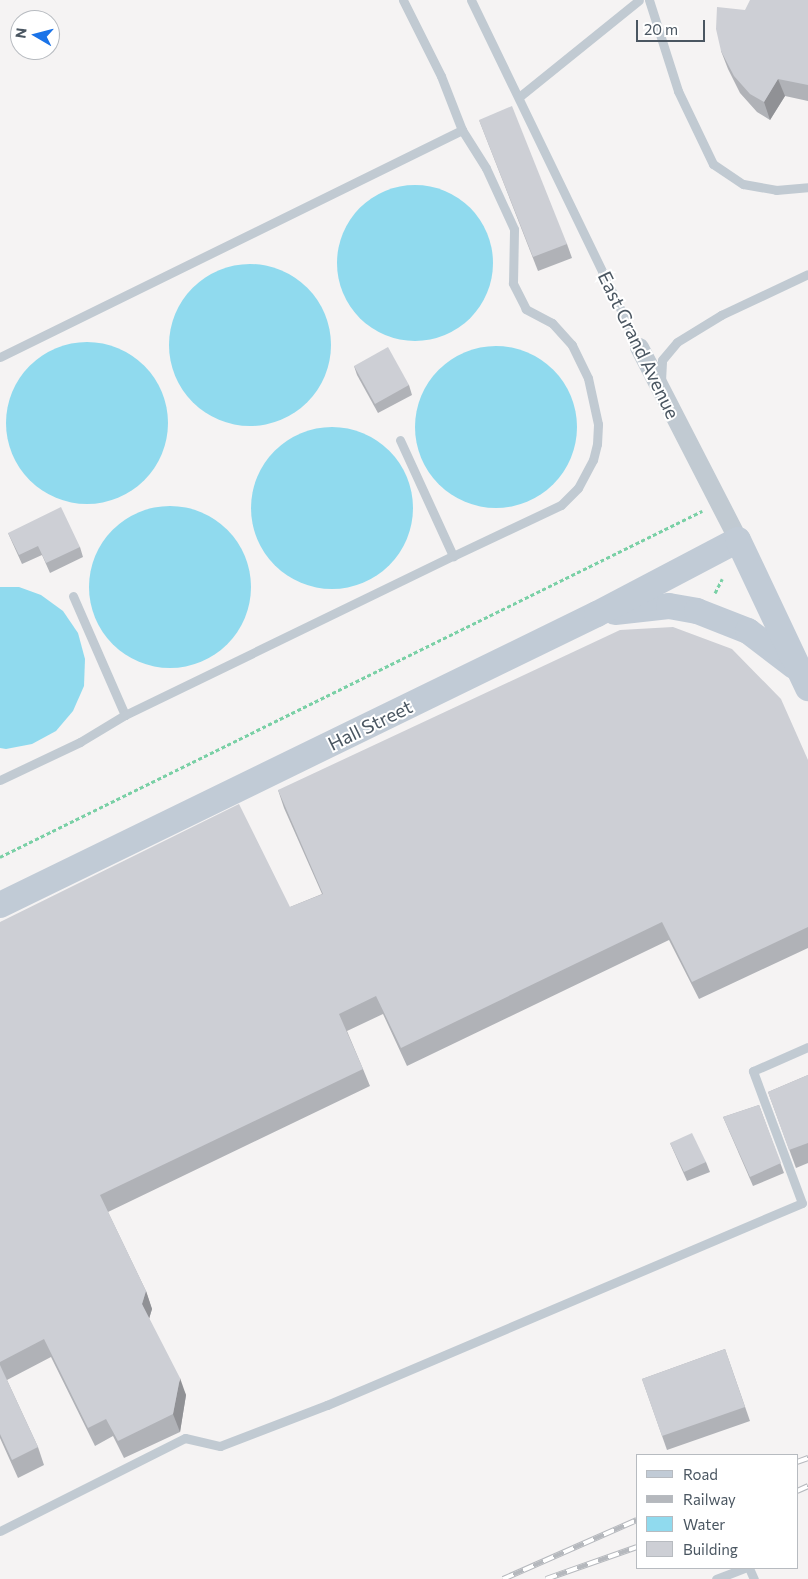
<!DOCTYPE html>
<html>
<head>
<meta charset="utf-8">
<style>
	body { margin:0 }
	#map { position:relative; width:808px; height:1579px; overflow:hidden; background:#f5f3f3; font-family:Commissioner,sans-serif }
	div>[style] { position:absolute }
	.water>* { inset:0; background:#90daee }
	.round { border-radius:50% }
	.path>* { height:3px; margin-top:-1.5px; transform-origin:0; background:repeating-linear-gradient(90deg,#7ad0a6 0 4px,transparent 0 6.5px) }
	.lane>* { height:9px; margin:-4.5px; padding:0 4.5px; transform-origin:4.5px; border-radius:4.5px; background:#c1cad2 }
	.street>* { height:19px; margin:-9.5px; padding:0 9.5px; transform-origin:9.5px; border-radius:9.5px; background:#c1cad2 }
	.secondary>* { height:26px; margin:-13px; padding:0 13px; transform-origin:13px; border-radius:13px; background:#c1cbd6 }
	.rail>* { height:5.5px; margin-top:-2.75px; transform-origin:0; background:repeating-linear-gradient(90deg,#fff 0 11px,#b5b8bd 0 22px); box-sizing:border-box; border-block:1px solid #b5b8bd }
	.wall>* { inset:0; background:#b0b2b7 }
	.shaded-wall>* { inset:0; background:#909195 }
	.building>* { inset:0; background:#cdcfd5 }
	span { translate:-50% -50%; white-space:nowrap; text-align:center; line-height:1.15; -webkit-text-stroke:4px #fff; paint-order:stroke }
	.street-label { font-size:19px; color:#4a5661 }
	.legend { position:absolute; left:636px; top:1454px; width:162px; height:115px; box-sizing:border-box; background:#fff; border:1px solid #b7bbc0; margin:0; padding:6px 9px; list-style:none; font-size:15px; color:#4a5661 }
	.legend li { display:flex; align-items:center; gap:10px; height:25px }
	.legend b { width:25px; border:1px solid #b7bbc0 }
	.north { position:absolute; left:10px; top:10px; width:50px; height:50px; box-sizing:border-box; background:#fff; border:1px solid #b7bbc0; border-radius:50%; rotate:278deg; font-size:14px; font-weight:700; line-height:20px; text-align:center; color:#4a5661 }
	.north::after { content:''; display:block; margin:auto; width:18px; height:22px; background:#1a73e8; clip-path:polygon(50% 0,100% 100%,50% 72%,0 100%) }
	.scale { position:absolute; left:636px; top:20px; width:69px; height:22px; box-sizing:border-box; border:2px solid #4a5661; border-top:0; padding-left:6px; font-size:15px; line-height:18px; white-space:nowrap; color:#4a5661; -webkit-text-stroke:4px #fff; paint-order:stroke }
</style>
</head>
<body>
<div id="map">
	<div class="water">
		<div class="round" style="left:337px;top:185px;width:156px;height:156px"></div>
		<div class="round" style="left:169px;top:264px;width:162px;height:162px"></div>
		<div class="round" style="left:6px;top:342px;width:162px;height:162px"></div>
		<div class="round" style="left:415px;top:346px;width:162px;height:162px"></div>
		<div class="round" style="left:251px;top:427px;width:162px;height:162px"></div>
		<div class="round" style="left:89px;top:506px;width:162px;height:162px"></div>
		<div style="clip-path:polygon(0 587px,19px 587px,41px 595px,63px 611px,78px 633px,85px 659px,84px 686px,73px 711px,56px 731px,32px 744px,6px 749px,0 748px)"></div>
	</div>
	<div class="path">
		<div style="left:715px;top:593px;width:16px;rotate:-63deg"></div>
		<div style="left:0;top:857px;width:783px;rotate:-26.24deg"></div>
	</div>
	<div class="lane">
		<div style="left:471px;top:0;width:386px;rotate:64.2deg"></div>
		<div style="left:649px;top:0;width:96px;rotate:72.3deg"></div>
		<div style="left:678px;top:91px;width:81px;rotate:64.4deg"></div>
		<div style="left:713px;top:164px;width:36px;rotate:34deg"></div>
		<div style="left:743px;top:184px;width:34px;rotate:10deg"></div>
		<div style="left:776px;top:190px;width:32px;rotate:-5deg"></div>
		<div style="left:519px;top:97px;width:154px;rotate:-38.9deg"></div>
		<div style="left:0;top:357px;width:515px;rotate:-26.17deg"></div>
		<div style="left:462px;top:130px;width:58px;rotate:-111.3deg"></div>
		<div style="left:441px;top:76px;width:85px;rotate:-116.6deg"></div>
		<div style="left:661px;top:381px;width:21px;rotate:-87deg"></div>
		<div style="left:662px;top:360px;width:23px;rotate:-50deg"></div>
		<div style="left:677px;top:342px;width:52px;rotate:-31.5deg"></div>
		<div style="left:721px;top:315px;width:96px;rotate:-25.2deg"></div>
		<div style="left:400px;top:440px;width:128px;rotate:65.4deg"></div>
		<div style="left:453px;top:556px;width:119px;rotate:-25.3deg"></div>
		<div style="left:561px;top:505px;width:24px;rotate:-45deg"></div>
		<div style="left:578px;top:488px;width:32px;rotate:-62deg"></div>
		<div style="left:593px;top:460px;width:16px;rotate:-76deg"></div>
		<div style="left:597px;top:444px;width:20px;rotate:-87deg"></div>
		<div style="left:598px;top:424px;width:47px;rotate:-102.3deg"></div>
		<div style="left:588px;top:378px;width:37px;rotate:-116deg"></div>
		<div style="left:572px;top:345px;width:30px;rotate:-132deg"></div>
		<div style="left:552px;top:323px;width:30px;rotate:-152deg"></div>
		<div style="left:526px;top:309px;width:29px;rotate:-117deg"></div>
		<div style="left:513px;top:283px;width:54px;rotate:-88.9deg"></div>
		<div style="left:514px;top:229px;width:67px;rotate:-114.7deg"></div>
		<div style="left:486px;top:168px;width:45px;rotate:-122.3deg"></div>
		<div style="left:73px;top:596px;width:130px;rotate:66.4deg"></div>
		<div style="left:125px;top:715px;width:365px;rotate:-25.9deg"></div>
		<div style="left:0;top:780px;width:89px;rotate:-25.4deg"></div>
		<div style="left:80px;top:742px;width:52px;rotate:-31deg"></div>
		<div style="left:0;top:1531px;width:207px;rotate:-26.7deg"></div>
		<div style="left:185px;top:1438px;width:36px;rotate:13deg"></div>
		<div style="left:220px;top:1446px;width:115px;rotate:-21deg"></div>
		<div style="left:327px;top:1405px;width:516px;rotate:-23.04deg"></div>
		<div style="left:802px;top:1203px;width:141px;rotate:-110.4deg"></div>
		<div style="left:753px;top:1071px;width:60px;rotate:-23.6deg"></div>
		<div style="left:749px;top:1568px;width:12px;rotate:66deg"></div>
		<div style="left:716px;top:1579px;width:31px;rotate:-21deg"></div>
	</div>
	<div class="street">
		<div style="left:639px;top:347px;width:217px;rotate:62.8deg"></div>
	</div>
	<div class="secondary">
		<div style="left:615px;top:612px;width:54px;rotate:-6.3deg"></div>
		<div style="left:669px;top:606px;width:28px;rotate:10deg"></div>
		<div style="left:697px;top:611px;width:55px;rotate:21.4deg"></div>
		<div style="left:748px;top:631px;width:58px;rotate:37.3deg"></div>
		<div style="left:0;top:905px;width:664px;rotate:-25.99deg"></div>
		<div style="left:597px;top:614px;width:159px;rotate:-27.7deg"></div>
		<div style="left:738px;top:540px;width:164px;rotate:64.7deg"></div>
	</div>
	<div class="rail">
		<div style="left:797px;top:1462px;width:12px;rotate:-20deg"></div>
		<div style="left:797px;top:1491px;width:12px;rotate:-24deg"></div>
		<div style="left:503px;top:1579px;width:146px;rotate:-23.8deg"></div>
		<div style="left:546px;top:1579px;width:96px;rotate:-19.4deg"></div>
	</div>
	<div class="wall">
		<div style="clip-path:polygon(808px 0,808px 101px,785px 96px,770px 120px,757px 112px,740px 93px,728px 69px,721px 51px,745px 10px)"></div>
		<div style="clip-path:polygon(479px 120px,567px 244px,572px 258px,538px 271px)"></div>
		<div style="clip-path:polygon(354px 366px,409px 385px,412px 395px,378px 413px,357px 375px)"></div>
		<div style="clip-path:polygon(8px 533px,80px 547px,83px 557px,50px 573px,42px 555px,22px 564px,12px 542px)"></div>
		<div style="clip-path:polygon(808px 760px,808px 948px,699px 999px,669px 940px,407px 1066px,383px 1014px,347px 1031px,363px 1069px,370px 1086px,108px 1212px,146px 1291px,152px 1309px,149px 1319px,186px 1395px,180px 1432px,124px 1458px,113px 1436px,95px 1446px,51px 1357px,7px 1380px,38px 1447px,44px 1465px,18px 1478px,0 1438px,0 922px,290px 907px,322px 894px,284px 808px,278px 790px)"></div>
		<div style="clip-path:polygon(808px 1075px,808px 1163px,796px 1168px,768px 1092px)"></div>
		<div style="clip-path:polygon(759px 1105px,784px 1173px,753px 1186px,723px 1117px)"></div>
		<div style="clip-path:polygon(670px 1143px,706px 1162px,710px 1172px,687px 1181px)"></div>
		<div style="clip-path:polygon(725px 1349px,750px 1421px,667px 1450px,642px 1379px)"></div>
	</div>
	<div class="shaded-wall">
		<div style="clip-path:polygon(778px 79px,785px 96px,770px 120px,764px 102px)"></div>
		<div style="clip-path:polygon(146px 1291px,152px 1309px,148px 1322px,142px 1304px)"></div>
		<div style="clip-path:polygon(180px 1378px,186px 1395px,180px 1432px,173px 1414px)"></div>
	</div>
	<div class="building">
		<div style="clip-path:polygon(750px 0,808px 0,808px 85px,778px 79px,764px 102px,750px 94px,734px 76px,721px 51px,716px 29px,717px 7px,745px 10px)"></div>
		<div style="clip-path:polygon(512px 106px,567px 244px,533px 257px,479px 120px)"></div>
		<div style="clip-path:polygon(388px 347px,409px 385px,375px 404px,354px 366px)"></div>
		<div style="clip-path:polygon(61px 507px,80px 547px,46px 563px,38px 546px,19px 555px,8px 533px)"></div>
		<div style="clip-path:polygon(673px 627px,732px 649px,781px 699px,808px 760px,808px 927px,692px 982px,662px 922px,401px 1048px,376px 996px,339px 1014px,363px 1069px,100px 1195px,146px 1291px,142px 1304px,180px 1378px,173px 1414px,118px 1441px,106px 1419px,88px 1428px,44px 1339px,0 1362px,0 922px,239px 804px,290px 907px,323px 894px,278px 790px,620px 630px)"></div>
		<div style="clip-path:polygon(808px 1075px,808px 1143px,789px 1150px,768px 1092px)"></div>
		<div style="clip-path:polygon(759px 1105px,781px 1163px,750px 1177px,723px 1117px)"></div>
		<div style="clip-path:polygon(692px 1133px,706px 1162px,684px 1172px,670px 1143px)"></div>
		<div style="clip-path:polygon(725px 1349px,745px 1407px,662px 1436px,642px 1379px)"></div>
		<div style="clip-path:polygon(0 1365px,38px 1447px,12px 1460px,0 1434px)"></div>
	</div>
	<div class="street-label">
		<span style="left:639px;top:345px;rotate:64deg">East Grand Avenue</span>
		<span style="left:370px;top:725px;rotate:-26deg">Hall Street</span>
	</div>
	<ul class="legend">
	<li><b style="height:6px;background:#c1cbd6"></b>Road</li>
	<li><b style="height:6px;background:#b5b8bd"></b>Railway</li>
	<li><b style="height:14px;background:#90daee"></b>Water</li>
	<li><b style="height:14px;background:#cdcfd5"></b>Building</li>
	</ul>
	<div class="north">N</div>
	<div class="scale">20 m</div>
</div>
</body>
</html>
